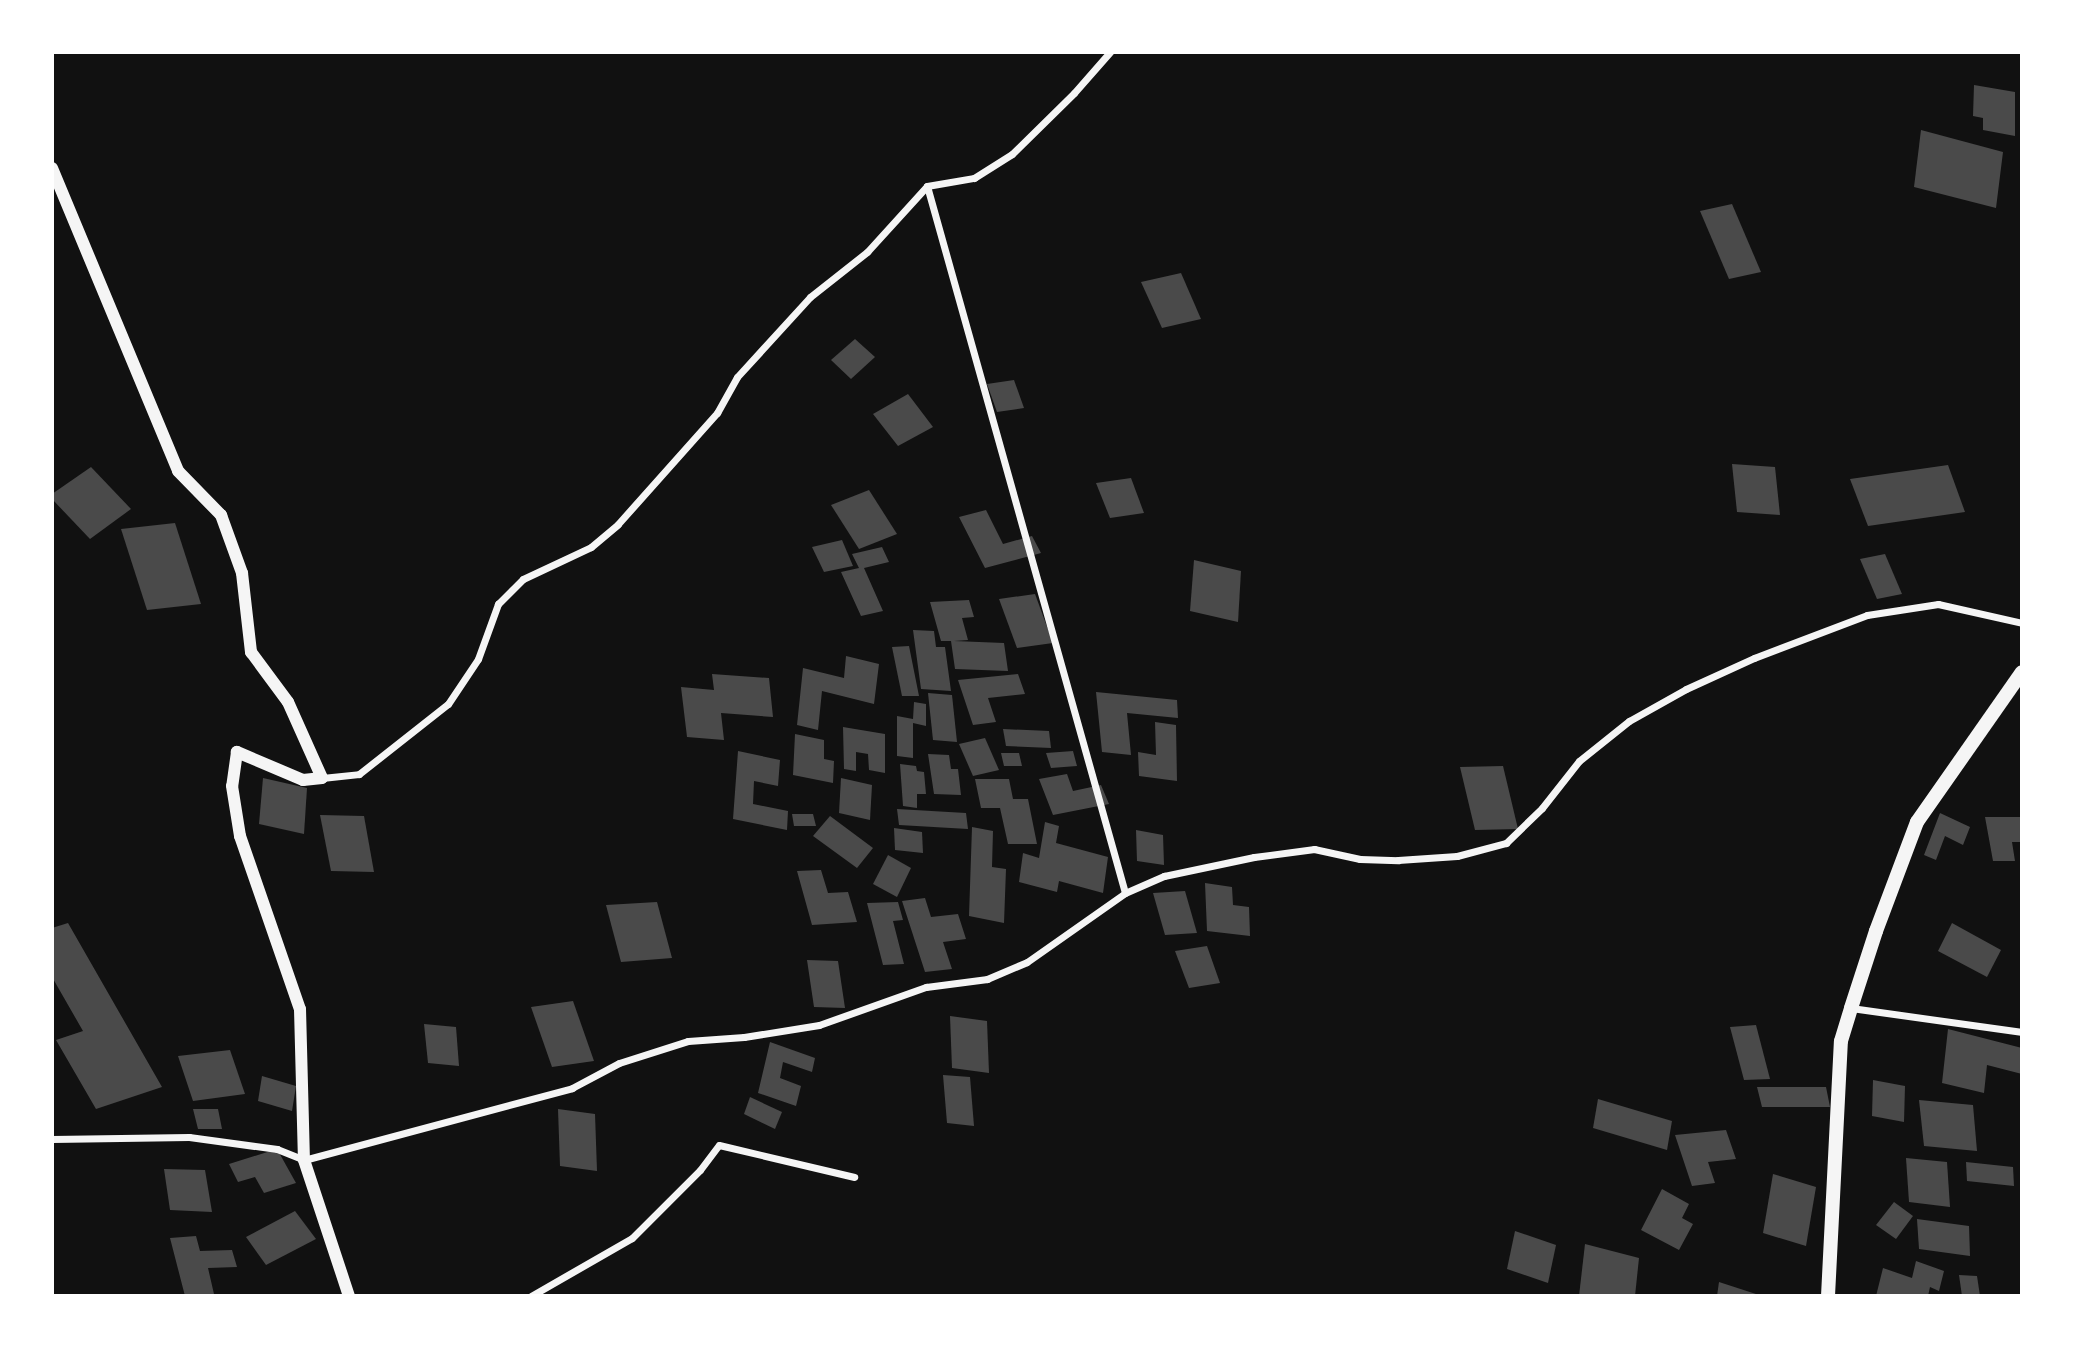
<!DOCTYPE html>
<html>
<head>
<meta charset="utf-8">
<style>
	body { margin:0 }
	#map { position:relative; width:2074px; height:1348px; overflow:hidden; background:#111; font-family:"Roboto Condensed",sans-serif }
	div>[style] { position:absolute }
	.building>* { inset:0; background:#4a4a4a }
	.minor>* { height:7px; margin:-3.5px; padding:0 3.5px; transform-origin:3.5px; border-radius:3.5px; background:#f5f5f5 }
	.tertiary>* { height:12px; margin:-6px; padding:0 6px; transform-origin:6px; border-radius:6px; background:#f5f5f5 }
	.secondary>* { height:14px; margin:-7px; padding:0 7px; transform-origin:7px; border-radius:7px; background:#f5f5f5 }
	span { translate:-50% -50%; white-space:nowrap; text-align:center; line-height:1.15; -webkit-text-stroke:5px #fff; paint-order:stroke }
	.frame { position:absolute; inset:0; border:54px solid #fff; pointer-events:none }
</style>
</head>
<body>
<div id="map">
	<div class="building">
		<div style="clip-path:polygon(1974px 85px,2015px 92px,2015px 136px,1983px 130px,1983px 118px,1973px 116px)"></div>
		<div style="clip-path:polygon(1921px 130px,2003px 152px,1996px 208px,1914px 187px)"></div>
		<div style="clip-path:polygon(1732px 204px,1761px 272px,1729px 279px,1700px 211px)"></div>
		<div style="clip-path:polygon(1181px 273px,1201px 319px,1162px 328px,1141px 282px)"></div>
		<div style="clip-path:polygon(855px 339px,875px 357px,851px 379px,831px 360px)"></div>
		<div style="clip-path:polygon(1014px 380px,1024px 408px,997px 412px,987px 384px)"></div>
		<div style="clip-path:polygon(908px 394px,933px 427px,898px 446px,873px 414px)"></div>
		<div style="clip-path:polygon(1732px 464px,1775px 467px,1780px 515px,1737px 512px)"></div>
		<div style="clip-path:polygon(1948px 465px,1965px 512px,1868px 526px,1850px 479px)"></div>
		<div style="clip-path:polygon(91px 467px,131px 509px,90px 539px,52px 499px,52px 494px)"></div>
		<div style="clip-path:polygon(1131px 478px,1144px 513px,1110px 518px,1096px 483px)"></div>
		<div style="clip-path:polygon(869px 490px,897px 534px,859px 549px,831px 505px)"></div>
		<div style="clip-path:polygon(986px 510px,1003px 544px,1032px 536px,1041px 553px,985px 568px,959px 517px)"></div>
		<div style="clip-path:polygon(175px 523px,201px 604px,147px 610px,121px 529px)"></div>
		<div style="clip-path:polygon(842px 540px,853px 566px,824px 572px,812px 547px)"></div>
		<div style="clip-path:polygon(882px 547px,889px 562px,864px 568px,883px 611px,861px 616px,841px 572px,859px 568px,852px 554px)"></div>
		<div style="clip-path:polygon(1885px 554px,1902px 594px,1877px 599px,1860px 559px)"></div>
		<div style="clip-path:polygon(1194px 560px,1241px 571px,1238px 622px,1190px 611px)"></div>
		<div style="clip-path:polygon(1035px 594px,1053px 643px,1017px 648px,999px 599px)"></div>
		<div style="clip-path:polygon(969px 600px,974px 617px,962px 618px,968px 640px,954px 641px,1004px 643px,1008px 671px,955px 669px,951px 641px,941px 641px,930px 602px)"></div>
		<div style="clip-path:polygon(913px 630px,934px 631px,936px 647px,945px 647px,951px 691px,921px 689px)"></div>
		<div style="clip-path:polygon(909px 646px,919px 696px,902px 696px,892px 647px)"></div>
		<div style="clip-path:polygon(846px 656px,879px 664px,874px 704px,822px 691px,818px 730px,797px 725px,803px 668px,844px 678px)"></div>
		<div style="clip-path:polygon(712px 674px,769px 678px,773px 717px,721px 713px,724px 740px,687px 737px,681px 687px,714px 690px)"></div>
		<div style="clip-path:polygon(1018px 674px,1025px 694px,988px 698px,996px 722px,973px 725px,958px 680px)"></div>
		<div style="clip-path:polygon(1096px 692px,1177px 700px,1178px 718px,1127px 713px,1131px 755px,1102px 752px)"></div>
		<div style="clip-path:polygon(928px 693px,952px 695px,957px 742px,933px 740px)"></div>
		<div style="clip-path:polygon(914px 702px,926px 704px,926px 726px,913px 723px,913px 758px,897px 756px,897px 716px,913px 719px)"></div>
		<div style="clip-path:polygon(1155px 722px,1176px 725px,1177px 781px,1139px 776px,1138px 752px,1156px 755px)"></div>
		<div style="clip-path:polygon(843px 727px,885px 734px,885px 773px,869px 770px,868px 754px,856px 752px,856px 771px,844px 769px)"></div>
		<div style="clip-path:polygon(1003px 729px,1049px 731px,1051px 748px,1006px 746px)"></div>
		<div style="clip-path:polygon(795px 734px,824px 740px,824px 759px,834px 761px,833px 783px,793px 775px)"></div>
		<div style="clip-path:polygon(985px 738px,999px 770px,973px 776px,959px 744px)"></div>
		<div style="clip-path:polygon(738px 751px,780px 760px,778px 786px,754px 781px,753px 804px,788px 811px,787px 830px,733px 819px)"></div>
		<div style="clip-path:polygon(1073px 751px,1077px 766px,1051px 768px,1046px 753px)"></div>
		<div style="clip-path:polygon(1001px 753px,1019px 753px,1022px 766px,1004px 766px)"></div>
		<div style="clip-path:polygon(928px 754px,949px 755px,951px 769px,958px 769px,961px 795px,934px 794px)"></div>
		<div style="clip-path:polygon(900px 764px,916px 766px,917px 771px,924px 772px,926px 794px,917px 794px,917px 808px,903px 806px)"></div>
		<div style="clip-path:polygon(1503px 766px,1518px 829px,1475px 830px,1460px 767px)"></div>
		<div style="clip-path:polygon(1067px 774px,1073px 791px,1101px 785px,1109px 804px,1053px 815px,1039px 779px)"></div>
		<div style="clip-path:polygon(263px 778px,307px 788px,304px 834px,259px 824px)"></div>
		<div style="clip-path:polygon(841px 778px,872px 785px,870px 820px,839px 813px)"></div>
		<div style="clip-path:polygon(975px 779px,1009px 779px,1013px 799px,1028px 799px,1037px 844px,1008px 844px,1000px 808px,981px 808px)"></div>
		<div style="clip-path:polygon(897px 809px,966px 813px,968px 829px,899px 825px)"></div>
		<div style="clip-path:polygon(1940px 813px,1970px 827px,1963px 845px,1945px 836px,1936px 860px,1924px 855px)"></div>
		<div style="clip-path:polygon(792px 814px,813px 814px,816px 826px,794px 826px)"></div>
		<div style="clip-path:polygon(320px 815px,364px 816px,374px 872px,331px 871px)"></div>
		<div style="clip-path:polygon(830px 816px,873px 848px,857px 868px,813px 836px)"></div>
		<div style="clip-path:polygon(1985px 817px,2022px 817px,2022px 842px,2012px 842px,2015px 861px,1993px 861px)"></div>
		<div style="clip-path:polygon(1045px 822px,1059px 826px,1056px 843px,1108px 857px,1103px 893px,1059px 881px,1057px 892px,1019px 882px,1023px 853px,1039px 858px)"></div>
		<div style="clip-path:polygon(972px 827px,993px 831px,992px 867px,1006px 869px,1004px 923px,969px 916px)"></div>
		<div style="clip-path:polygon(894px 828px,922px 832px,923px 853px,895px 850px)"></div>
		<div style="clip-path:polygon(1136px 830px,1163px 835px,1164px 865px,1137px 861px)"></div>
		<div style="clip-path:polygon(888px 855px,911px 868px,897px 897px,873px 884px)"></div>
		<div style="clip-path:polygon(821px 870px,828px 893px,848px 892px,857px 922px,812px 925px,797px 871px)"></div>
		<div style="clip-path:polygon(1205px 883px,1232px 887px,1233px 905px,1249px 907px,1250px 936px,1207px 931px)"></div>
		<div style="clip-path:polygon(1185px 891px,1197px 933px,1165px 935px,1153px 893px)"></div>
		<div style="clip-path:polygon(925px 898px,931px 917px,958px 914px,966px 939px,943px 942px,952px 969px,925px 972px,902px 901px)"></div>
		<div style="clip-path:polygon(657px 902px,672px 958px,621px 962px,606px 905px)"></div>
		<div style="clip-path:polygon(898px 902px,903px 920px,893px 921px,904px 964px,883px 965px,867px 903px)"></div>
		<div style="clip-path:polygon(68px 923px,162px 1087px,96px 1109px,56px 1040px,83px 1031px,52px 977px,52px 928px)"></div>
		<div style="clip-path:polygon(1952px 923px,2001px 950px,1987px 977px,1938px 951px)"></div>
		<div style="clip-path:polygon(1207px 946px,1220px 983px,1189px 988px,1175px 951px)"></div>
		<div style="clip-path:polygon(807px 960px,838px 961px,845px 1008px,814px 1007px)"></div>
		<div style="clip-path:polygon(573px 1001px,594px 1061px,552px 1067px,531px 1007px)"></div>
		<div style="clip-path:polygon(950px 1016px,987px 1021px,989px 1073px,952px 1068px)"></div>
		<div style="clip-path:polygon(424px 1024px,456px 1027px,459px 1066px,428px 1063px)"></div>
		<div style="clip-path:polygon(1756px 1025px,1770px 1079px,1744px 1080px,1730px 1027px)"></div>
		<div style="clip-path:polygon(1948px 1029px,2022px 1048px,2022px 1074px,1987px 1065px,1984px 1093px,1942px 1083px)"></div>
		<div style="clip-path:polygon(770px 1042px,815px 1058px,812px 1072px,783px 1062px,780px 1078px,801px 1086px,796px 1106px,758px 1093px)"></div>
		<div style="clip-path:polygon(230px 1050px,245px 1094px,193px 1101px,178px 1056px)"></div>
		<div style="clip-path:polygon(943px 1075px,970px 1077px,974px 1126px,947px 1123px)"></div>
		<div style="clip-path:polygon(262px 1076px,296px 1086px,292px 1111px,258px 1101px)"></div>
		<div style="clip-path:polygon(1873px 1080px,1905px 1086px,1904px 1122px,1872px 1116px)"></div>
		<div style="clip-path:polygon(1757px 1087px,1826px 1087px,1830px 1107px,1762px 1107px)"></div>
		<div style="clip-path:polygon(750px 1097px,782px 1112px,775px 1129px,744px 1114px)"></div>
		<div style="clip-path:polygon(1598px 1099px,1672px 1121px,1667px 1150px,1593px 1128px)"></div>
		<div style="clip-path:polygon(1919px 1100px,1973px 1105px,1977px 1151px,1924px 1146px)"></div>
		<div style="clip-path:polygon(193px 1109px,218px 1109px,222px 1129px,198px 1129px)"></div>
		<div style="clip-path:polygon(558px 1109px,595px 1114px,597px 1171px,560px 1166px)"></div>
		<div style="clip-path:polygon(1726px 1130px,1736px 1159px,1708px 1162px,1715px 1183px,1692px 1186px,1675px 1135px)"></div>
		<div style="clip-path:polygon(277px 1149px,296px 1183px,264px 1193px,255px 1177px,238px 1182px,229px 1164px)"></div>
		<div style="clip-path:polygon(1906px 1158px,1947px 1162px,1950px 1207px,1909px 1202px)"></div>
		<div style="clip-path:polygon(1966px 1162px,2013px 1167px,2014px 1186px,1967px 1181px)"></div>
		<div style="clip-path:polygon(164px 1169px,205px 1170px,212px 1212px,170px 1210px)"></div>
		<div style="clip-path:polygon(1773px 1174px,1816px 1187px,1806px 1246px,1763px 1233px)"></div>
		<div style="clip-path:polygon(1662px 1189px,1689px 1204px,1682px 1218px,1693px 1224px,1679px 1250px,1641px 1230px)"></div>
		<div style="clip-path:polygon(1894px 1202px,1913px 1216px,1896px 1239px,1876px 1225px)"></div>
		<div style="clip-path:polygon(295px 1211px,316px 1239px,266px 1265px,246px 1237px)"></div>
		<div style="clip-path:polygon(1917px 1219px,1969px 1226px,1970px 1256px,1919px 1249px)"></div>
		<div style="clip-path:polygon(1515px 1231px,1556px 1245px,1548px 1283px,1507px 1269px)"></div>
		<div style="clip-path:polygon(196px 1236px,200px 1251px,232px 1250px,237px 1267px,208px 1268px,214px 1294px,185px 1296px,170px 1238px)"></div>
		<div style="clip-path:polygon(1585px 1244px,1639px 1258px,1635px 1296px,1579px 1296px)"></div>
		<div style="clip-path:polygon(1916px 1261px,1944px 1271px,1939px 1291px,1930px 1287px,1928px 1296px,1876px 1296px,1883px 1268px,1912px 1278px)"></div>
		<div style="clip-path:polygon(1959px 1275px,1977px 1276px,1980px 1296px,1962px 1296px)"></div>
		<div style="clip-path:polygon(1719px 1282px,1759px 1295px,1759px 1296px,1717px 1296px)"></div>
	</div>
	<div class="minor">
		<div style="left:927px;top:186px;width:734px;rotate:74.35deg"></div>
		<div style="left:322px;top:778px;width:37px;rotate:-6deg"></div>
		<div style="left:359px;top:774px;width:113px;rotate:-38.2deg"></div>
		<div style="left:448px;top:704px;width:54px;rotate:-56.3deg"></div>
		<div style="left:478px;top:659px;width:59px;rotate:-70deg"></div>
		<div style="left:498px;top:604px;width:35px;rotate:-45deg"></div>
		<div style="left:523px;top:579px;width:75px;rotate:-25.2deg"></div>
		<div style="left:591px;top:547px;width:35px;rotate:-40deg"></div>
		<div style="left:618px;top:524px;width:149px;rotate:-48.3deg"></div>
		<div style="left:717px;top:413px;width:41px;rotate:-60.9deg"></div>
		<div style="left:737px;top:377px;width:108px;rotate:-47.6deg"></div>
		<div style="left:810px;top:297px;width:73px;rotate:-38.3deg"></div>
		<div style="left:867px;top:252px;width:89px;rotate:-47.7deg"></div>
		<div style="left:927px;top:186px;width:48px;rotate:-9.7deg"></div>
		<div style="left:974px;top:178px;width:45px;rotate:-32.3deg"></div>
		<div style="left:1012px;top:154px;width:87px;rotate:-44.5deg"></div>
		<div style="left:1074px;top:93px;width:55px;rotate:-48.7deg"></div>
		<div style="left:1851px;top:1008px;width:173px;rotate:8deg"></div>
		<div style="left:52px;top:1139px;width:137px;rotate:-0.8deg"></div>
		<div style="left:189px;top:1137px;width:89px;rotate:7.8deg"></div>
		<div style="left:277px;top:1149px;width:29px;rotate:22deg"></div>
		<div style="left:304px;top:1160px;width:278px;rotate:-15deg"></div>
		<div style="left:572px;top:1088px;width:53px;rotate:-28deg"></div>
		<div style="left:619px;top:1063px;width:72px;rotate:-17.7deg"></div>
		<div style="left:688px;top:1041px;width:56px;rotate:-4.1deg"></div>
		<div style="left:744px;top:1037px;width:76px;rotate:-9.1deg"></div>
		<div style="left:819px;top:1025px;width:114px;rotate:-19.6deg"></div>
		<div style="left:926px;top:987px;width:62px;rotate:-7.5deg"></div>
		<div style="left:987px;top:979px;width:43px;rotate:-23deg"></div>
		<div style="left:1027px;top:962px;width:120px;rotate:-35.1deg"></div>
		<div style="left:1125px;top:893px;width:43px;rotate:-23.6deg"></div>
		<div style="left:1164px;top:876px;width:92px;rotate:-11.9deg"></div>
		<div style="left:1254px;top:857px;width:61px;rotate:-7.6deg"></div>
		<div style="left:1314px;top:849px;width:47px;rotate:12.3deg"></div>
		<div style="left:1360px;top:859px;width:38px;rotate:2deg"></div>
		<div style="left:1398px;top:860px;width:59px;rotate:-3.9deg"></div>
		<div style="left:1457px;top:856px;width:51px;rotate:-14.9deg"></div>
		<div style="left:1506px;top:843px;width:50px;rotate:-44.2deg"></div>
		<div style="left:1542px;top:808px;width:60px;rotate:-51.8deg"></div>
		<div style="left:1579px;top:761px;width:64px;rotate:-38.7deg"></div>
		<div style="left:1629px;top:721px;width:65px;rotate:-29.3deg"></div>
		<div style="left:1686px;top:689px;width:75px;rotate:-24.5deg"></div>
		<div style="left:1754px;top:658px;width:121px;rotate:-20.8deg"></div>
		<div style="left:1867px;top:615px;width:72px;rotate:-8.8deg"></div>
		<div style="left:1938px;top:604px;width:86px;rotate:12.7deg"></div>
		<div style="left:531px;top:1296px;width:116px;rotate:-29.9deg"></div>
		<div style="left:632px;top:1238px;width:96px;rotate:-45deg"></div>
		<div style="left:700px;top:1170px;width:31px;rotate:-53deg"></div>
		<div style="left:719px;top:1145px;width:139px;rotate:13.3deg"></div>
	</div>
	<div class="tertiary">
		<div style="left:52px;top:168px;width:328px;rotate:67.4deg"></div>
		<div style="left:178px;top:471px;width:62px;rotate:45.7deg"></div>
		<div style="left:221px;top:515px;width:62px;rotate:70.1deg"></div>
		<div style="left:242px;top:573px;width:80px;rotate:83.5deg"></div>
		<div style="left:251px;top:652px;width:62px;rotate:53.5deg"></div>
		<div style="left:288px;top:702px;width:83px;rotate:65.9deg"></div>
		<div style="left:322px;top:778px;width:19px;rotate:174deg"></div>
		<div style="left:303px;top:780px;width:72px;rotate:-157deg"></div>
		<div style="left:237px;top:752px;width:34px;rotate:98deg"></div>
		<div style="left:232px;top:786px;width:51px;rotate:80.9deg"></div>
		<div style="left:240px;top:836px;width:183px;rotate:70.9deg"></div>
		<div style="left:300px;top:1009px;width:151px;rotate:88.5deg"></div>
		<div style="left:304px;top:1160px;width:143px;rotate:71.7deg"></div>
	</div>
	<div class="secondary">
		<div style="left:1828px;top:1296px;width:255px;rotate:-87.1deg"></div>
		<div style="left:1841px;top:1041px;width:34px;rotate:-73deg"></div>
		<div style="left:1851px;top:1008px;width:81px;rotate:-72deg"></div>
		<div style="left:1876px;top:931px;width:116px;rotate:-69.4deg"></div>
		<div style="left:1917px;top:822px;width:183px;rotate:-55deg"></div>
	</div>
	<div class="frame"></div>
</div>
</body>
</html>
